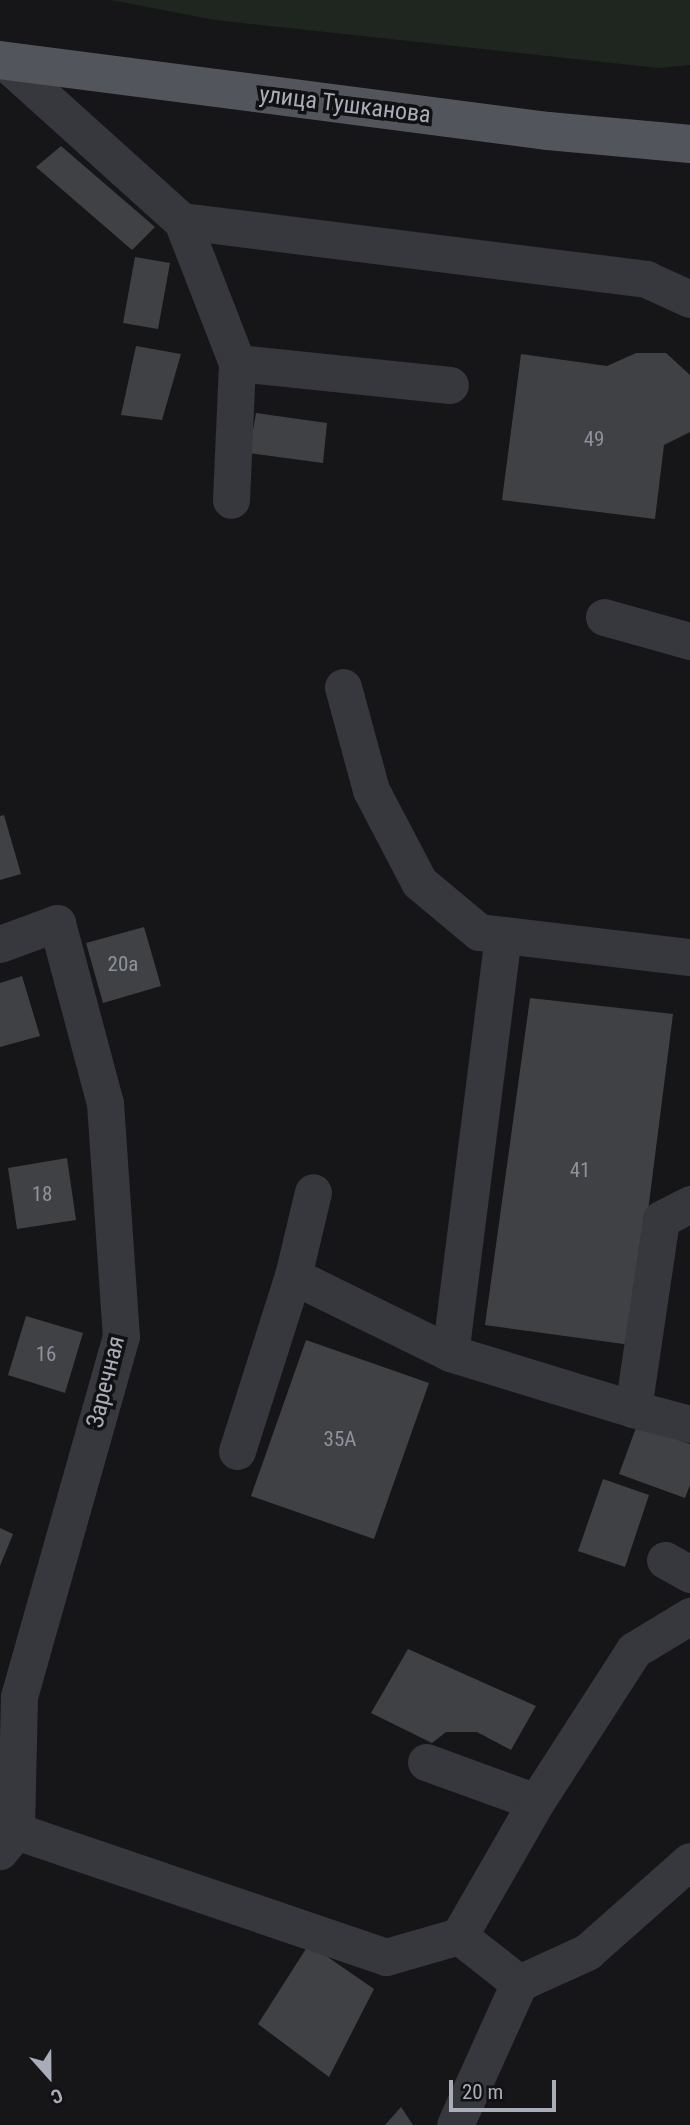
<!DOCTYPE html>
<html>
<head>
<meta charset="utf-8">
<style>
	body { margin:0 }
	#map { position:relative; width:690px; height:2125px; overflow:hidden; background:#161618; font-family:"Roboto Condensed",sans-serif }
	div>[style] { position:absolute }
	.green>* { inset:0; background:#1e261f }
	.building>* { inset:0; background:#404145 }
	.minor>* { height:37px; margin:-18.5px; padding:0 18.5px; transform-origin:18.5px; border-radius:18.5px; background:#37383d }
	.major>* { height:38px; margin:-19px; padding:0 19px; transform-origin:19px; border-radius:19px; background:#53555c }
	span { translate:-50% -50%; white-space:nowrap; text-align:center; line-height:1.15; -webkit-text-stroke:7px #111113; paint-order:stroke }
	.number-label { font-size:21px; color:#8e929b }
	.number-label span { -webkit-text-stroke-width:0 }
	.street-label { font-size:24px; color:#a8adb8 }
	.north { position:absolute; left:14px; top:2041px; width:70px; height:70px; -webkit-text-stroke:5px #111113; paint-order:stroke; rotate:159deg; font-size:19px; font-weight:700; line-height:28px; text-align:center; color:#a8adb8 }
	.north::after { content:''; display:block; margin:auto; width:24px; height:32px; background:#a8adb8; clip-path:polygon(50% 0,100% 100%,50% 72%,0 100%) }
	.scale { position:absolute; left:449px; top:2080px; width:107px; height:32px; box-sizing:border-box; border:4px solid #a8adb8; border-top:0; padding-left:9px; font-size:21px; line-height:24px; white-space:nowrap; color:#a8adb8; -webkit-text-stroke:5px #111113; paint-order:stroke }
</style>
</head>
<body>
<div id="map">
	<div class="green">
		<div style="clip-path:polygon(111px 0,690px 0,690px 65px,659px 68px,215px 20px)"></div>
	</div>
	<div class="building">
		<div style="clip-path:polygon(61px 146px,155px 227px,132px 250px,36px 167px)"></div>
		<div style="clip-path:polygon(135px 257px,170px 263px,158px 329px,123px 323px)"></div>
		<div style="clip-path:polygon(136px 346px,181px 354px,162px 420px,121px 415px)"></div>
		<div style="clip-path:polygon(636px 353px,666px 353px,690px 375px,690px 432px,664px 445px,655px 519px,502px 500px,521px 354px,607px 366px)"></div>
		<div style="clip-path:polygon(256px 413px,327px 423px,323px 463px,249px 453px)"></div>
		<div style="clip-path:polygon(4px 815px,21px 874px,0 880px,0 816px)"></div>
		<div style="clip-path:polygon(144px 927px,161px 986px,103px 1003px,86px 943px)"></div>
		<div style="clip-path:polygon(22px 976px,40px 1036px,0 1047px,0 983px)"></div>
		<div style="clip-path:polygon(530px 998px,673px 1014px,631px 1345px,485px 1325px)"></div>
		<div style="clip-path:polygon(67px 1158px,76px 1220px,17px 1229px,8px 1168px)"></div>
		<div style="clip-path:polygon(26px 1316px,83px 1333px,65px 1393px,8px 1375px)"></div>
		<div style="clip-path:polygon(306px 1340px,429px 1383px,374px 1539px,251px 1496px)"></div>
		<div style="clip-path:polygon(637px 1425px,690px 1444px,690px 1485px,685px 1498px,619px 1474px)"></div>
		<div style="clip-path:polygon(603px 1479px,649px 1495px,625px 1567px,578px 1551px)"></div>
		<div style="clip-path:polygon(0 1528px,13px 1534px,0 1566px)"></div>
		<div style="clip-path:polygon(408px 1649px,536px 1706px,511px 1750px,477px 1732px,446px 1732px,432px 1743px,371px 1713px)"></div>
		<div style="clip-path:polygon(309px 1944px,374px 1989px,329px 2077px,258px 2024px)"></div>
		<div style="clip-path:polygon(401px 2107px,413px 2125px,385px 2125px)"></div>
	</div>
	<div class="minor">
		<div style="left:4px;top:61px;width:239px;rotate:42deg"></div>
		<div style="left:182px;top:221px;width:468px;rotate:7.1deg"></div>
		<div style="left:646px;top:279px;width:48px;rotate:24.4deg"></div>
		<div style="left:182px;top:221px;width:152px;rotate:68.8deg"></div>
		<div style="left:237px;top:363px;width:137px;rotate:92.5deg"></div>
		<div style="left:237px;top:363px;width:214px;rotate:5.9deg"></div>
		<div style="left:604px;top:617px;width:89px;rotate:15.6deg"></div>
		<div style="left:343px;top:687px;width:107px;rotate:74.8deg"></div>
		<div style="left:371px;top:790px;width:104px;rotate:62.4deg"></div>
		<div style="left:419px;top:882px;width:78px;rotate:39.8deg"></div>
		<div style="left:479px;top:932px;width:212px;rotate:6.8deg"></div>
		<div style="left:503px;top:935px;width:421px;rotate:97.2deg"></div>
		<div style="left:450px;top:1353px;width:191px;rotate:17deg"></div>
		<div style="left:633px;top:1409px;width:192px;rotate:-81.6deg"></div>
		<div style="left:661px;top:1219px;width:33px;rotate:-27deg"></div>
		<div style="left:0;top:944px;width:61px;rotate:-20.2deg"></div>
		<div style="left:57px;top:923px;width:186px;rotate:75.1deg"></div>
		<div style="left:105px;top:1103px;width:234px;rotate:86.1deg"></div>
		<div style="left:121px;top:1336px;width:375px;rotate:105.8deg"></div>
		<div style="left:19px;top:1697px;width:134px;rotate:91.3deg"></div>
		<div style="left:16px;top:1831px;width:26px;rotate:129deg"></div>
		<div style="left:293px;top:1276px;width:175px;rotate:26.1deg"></div>
		<div style="left:633px;top:1409px;width:59px;rotate:14.7deg"></div>
		<div style="left:237px;top:1451px;width:184px;rotate:-72.3deg"></div>
		<div style="left:293px;top:1276px;width:86px;rotate:-76.6deg"></div>
		<div style="left:665px;top:1560px;width:29px;rotate:29deg"></div>
		<div style="left:426px;top:1762px;width:117px;rotate:20deg"></div>
		<div style="left:16px;top:1831px;width:391px;rotate:18.8deg"></div>
		<div style="left:386px;top:1957px;width:76px;rotate:-16deg"></div>
		<div style="left:459px;top:1936px;width:155px;rotate:-60.1deg"></div>
		<div style="left:536px;top:1802px;width:181px;rotate:-57.2deg"></div>
		<div style="left:634px;top:1650px;width:66px;rotate:-31.3deg"></div>
		<div style="left:459px;top:1936px;width:76px;rotate:38.1deg"></div>
		<div style="left:519px;top:1983px;width:75px;rotate:-24.5deg"></div>
		<div style="left:587px;top:1952px;width:137px;rotate:-41.5deg"></div>
		<div style="left:455px;top:2125px;width:156px;rotate:-65.7deg"></div>
	</div>
	<div class="major">
		<div style="left:0;top:60px;width:553px;rotate:7.38deg"></div>
		<div style="left:548px;top:131px;width:143px;rotate:5.2deg"></div>
	</div>
	<div class="number-label">
		<span style="left:594px;top:439px">49</span>
		<span style="left:123px;top:964px">20а</span>
		<span style="left:580px;top:1170px">41</span>
		<span style="left:42px;top:1194px">18</span>
		<span style="left:46px;top:1354px">16</span>
		<span style="left:340px;top:1439px">35А</span>
	</div>
	<div class="street-label">
		<span style="left:345px;top:105px;rotate:7deg">улица Тушканова</span>
		<span style="left:106px;top:1382px;rotate:-76deg">Заречная</span>
	</div>
	<div class="north">С</div>
	<div class="scale">20 m</div>
</div>
</body>
</html>
